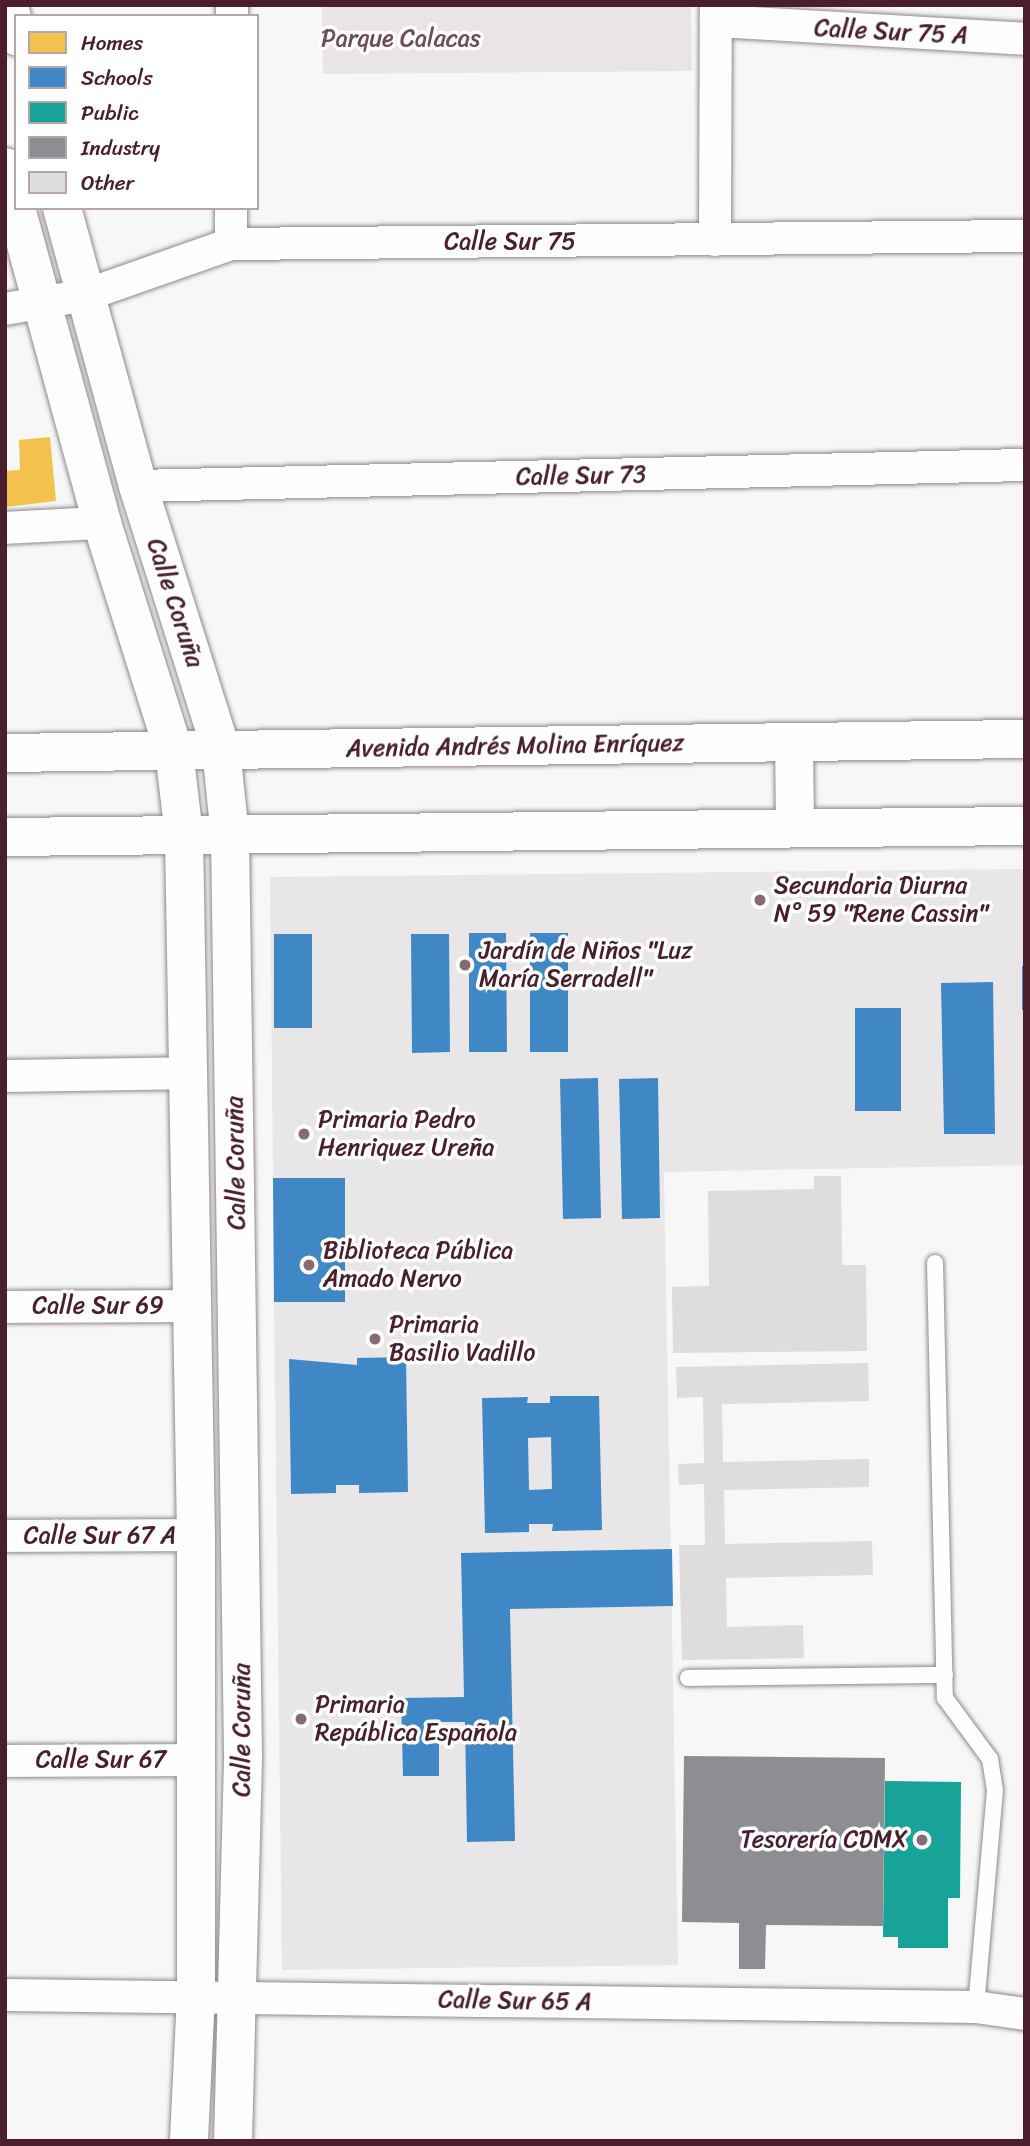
<!DOCTYPE html>
<html>
<head>
<meta charset="utf-8">
<style>
	body { margin:0 }
	#map { position:relative; width:1030px; height:2146px; overflow:hidden; background:#f7f7f7; font-family:Sriracha,sans-serif }
	div>[style] { position:absolute }
	.built>* { inset:0; background:#e9e6e7 }
	.green>* { inset:0; background:#e9e5e6 }
	.homes>* { inset:0; background:#f2c14e }
	.schools>* { inset:0; background:#3f88c5 }
	.public>* { inset:0; background:#17a398 }
	.industry>* { inset:0; background:#8d8d92 }
	.building>* { inset:0; background:#dedcdc }
	.roads { filter:drop-shadow(0 0 2px #90888a) drop-shadow(0 0 2px #90888a) }
	.lane>* { height:16px; margin:-8px; padding:0 8px; transform-origin:8px; border-radius:8px; background:#fefefe }
	.street>* { height:32px; margin:-16px; padding:0 16px; transform-origin:16px; border-radius:16px; background:#fefefe }
	.secondary>* { height:38px; margin:-19px; padding:0 19px; transform-origin:19px; border-radius:19px; background:#fefefe }
	.primary>* { height:38px; margin:-19px; padding:0 19px; transform-origin:19px; border-radius:19px; background:#fefefe }
	.dots>* { width:19px; height:19px; translate:-50% -50%; box-sizing:border-box; border:4px solid #fff; border-radius:50% }
	span { translate:-50% -50%; white-space:nowrap; text-align:center; line-height:1.15; -webkit-text-stroke:7px #fff; paint-order:stroke }
	.street-label { font-size:24px; color:#4a1f2b }
	.park-label { font-size:24px; color:#6f4d56 }
	.poi-label { font-size:24px; color:#4a1f2b }
	.left { translate:0 -50%; text-align:left }
	.right { translate:-100% -50%; text-align:right }
	.frame { position:absolute; inset:0; border:7px solid #4a1f2b; pointer-events:none }
	.legend { position:absolute; left:14px; top:14px; width:245px; height:196px; box-sizing:border-box; background:#fff; border:2px solid #b7a5aa; margin:0; padding:9px 12px; list-style:none; font-size:21px; color:#4a1f2b }
	.legend li { display:flex; align-items:center; gap:14px; height:35px }
	.legend b { width:35px; border:2px solid #b7a5aa }
</style>
</head>
<body>
<div id="map">
	<div class="built">
		<div style="clip-path:polygon(1025px 869px,1025px 1165px,664px 1172px,678px 1965px,282px 1970px,274px 1302px,345px 1301px,345px 1179px,273px 1178px,270px 877px)"></div>
	</div>
	<div class="green">
		<div style="clip-path:polygon(322px 5px,691px 5px,692px 71px,323px 74px)"></div>
	</div>
	<div class="homes">
		<div style="clip-path:polygon(50px 437px,56px 501px,5px 507px,5px 471px,20px 470px,19px 440px)"></div>
	</div>
	<div class="schools">
		<div style="clip-path:polygon(469px 933px,506px 933px,507px 1052px,469px 1052px)"></div>
		<div style="clip-path:polygon(530px 933px,568px 933px,568px 1052px,530px 1052px)"></div>
		<div style="clip-path:polygon(274px 934px,312px 934px,312px 1028px,274px 1028px)"></div>
		<div style="clip-path:polygon(411px 934px,449px 934px,450px 1052px,412px 1053px)"></div>
		<div style="clip-path:polygon(1022px 966px,1025px 966px,1025px 1010px,1022px 1010px)"></div>
		<div style="clip-path:polygon(993px 982px,995px 1134px,944px 1134px,941px 983px)"></div>
		<div style="clip-path:polygon(855px 1008px,901px 1008px,901px 1111px,855px 1111px)"></div>
		<div style="clip-path:polygon(598px 1078px,601px 1218px,563px 1219px,560px 1079px)"></div>
		<div style="clip-path:polygon(658px 1078px,660px 1218px,622px 1219px,619px 1079px)"></div>
		<div style="clip-path:polygon(273px 1178px,345px 1178px,345px 1302px,274px 1302px)"></div>
		<div style="clip-path:polygon(406px 1357px,408px 1492px,359px 1493px,359px 1485px,336px 1485px,336px 1493px,291px 1494px,289px 1359px,357px 1365px,357px 1358px)"></div>
		<div style="clip-path:polygon(evenodd,550px 1396px,599px 1396px,602px 1530px,552px 1531px,553px 1524px,529px 1524px,529px 1532px,485px 1533px,482px 1398px,528px 1397px,527px 1403px,550px 1403px,550px 1396px,551px 1437px,552px 1489px,529px 1490px,528px 1438px,551px 1437px)"></div>
		<div style="clip-path:polygon(672px 1549px,673px 1606px,510px 1609px,515px 1841px,467px 1842px,465px 1722px,439px 1722px,439px 1776px,403px 1776px,401px 1698px,464px 1697px,461px 1553px)"></div>
	</div>
	<div class="public">
		<div style="clip-path:polygon(885px 1781px,961px 1782px,960px 1898px,948px 1898px,948px 1948px,898px 1948px,898px 1937px,883px 1937px)"></div>
	</div>
	<div class="industry">
		<div style="clip-path:polygon(684px 1756px,885px 1758px,883px 1926px,766px 1925px,765px 1969px,739px 1969px,739px 1923px,682px 1922px)"></div>
	</div>
	<div class="building">
		<div style="clip-path:polygon(814px 1176px,841px 1176px,842px 1265px,866px 1265px,867px 1351px,673px 1353px,672px 1287px,709px 1286px,708px 1191px,814px 1189px)"></div>
		<div style="clip-path:polygon(868px 1363px,869px 1401px,722px 1404px,723px 1462px,869px 1459px,869px 1487px,724px 1490px,725px 1544px,872px 1541px,873px 1575px,726px 1578px,727px 1627px,803px 1625px,804px 1658px,682px 1660px,679px 1545px,705px 1545px,704px 1484px,679px 1485px,678px 1464px,704px 1463px,703px 1397px,677px 1398px,676px 1367px)"></div>
	</div>
	<div class="roads">
		<div class="lane">
			<div style="left:935px;top:1263px;width:435px;rotate:88.7deg"></div>
			<div style="left:945px;top:1698px;width:76px;rotate:53.6deg"></div>
			<div style="left:990px;top:1759px;width:31px;rotate:81deg"></div>
			<div style="left:995px;top:1790px;width:218px;rotate:95deg"></div>
			<div style="left:688px;top:1678px;width:257px;rotate:-0.7deg"></div>
		</div>
		<div class="street">
			<div style="left:232px;top:16px;width:11px;rotate:-90deg"></div>
			<div style="left:716px;top:21px;width:310px;rotate:3.3deg"></div>
			<div style="left:715px;top:240px;width:235px;rotate:-89.8deg"></div>
			<div style="left:231px;top:244px;width:36px;rotate:-90deg"></div>
			<div style="left:5px;top:309px;width:82px;rotate:-9.8deg"></div>
			<div style="left:86px;top:295px;width:154px;rotate:-19.4deg"></div>
			<div style="left:231px;top:244px;width:794px;rotate:-0.58deg"></div>
			<div style="left:138px;top:486px;width:887px;rotate:-1.36deg"></div>
			<div style="left:5px;top:528px;width:97px;rotate:-3deg"></div>
			<div style="left:5px;top:1076px;width:182px;rotate:-0.9deg"></div>
			<div style="left:5px;top:1307px;width:187px;rotate:-0.3deg"></div>
			<div style="left:5px;top:1536px;width:191px;rotate:-0.3deg"></div>
			<div style="left:5px;top:1761px;width:191px;rotate:-0.3deg"></div>
			<div style="left:5px;top:1995px;width:971px;rotate:0.71deg"></div>
			<div style="left:976px;top:2007px;width:49px;rotate:8.1deg"></div>
		</div>
		<div class="secondary">
			<div style="left:9px;top:5px;width:32px;rotate:77deg"></div>
			<div style="left:5px;top:167px;width:42px;rotate:75deg"></div>
			<div style="left:16px;top:208px;width:327px;rotate:74.7deg"></div>
			<div style="left:102px;top:523px;width:239px;rotate:72.5deg"></div>
			<div style="left:174px;top:751px;width:85px;rotate:83.2deg"></div>
			<div style="left:184px;top:835px;width:700px;rotate:89.02deg"></div>
			<div style="left:196px;top:1535px;width:461px;rotate:90deg"></div>
			<div style="left:196px;top:1996px;width:145px;rotate:92.8deg"></div>
			<div style="left:62px;top:208px;width:288px;rotate:74.7deg"></div>
			<div style="left:138px;top:486px;width:277px;rotate:72.5deg"></div>
			<div style="left:221px;top:750px;width:85px;rotate:84deg"></div>
			<div style="left:230px;top:835px;width:925px;rotate:89.19deg"></div>
			<div style="left:243px;top:1760px;width:381px;rotate:91.5deg"></div>
		</div>
		<div class="primary">
			<div style="left:794px;top:742px;width:86px;rotate:89.3deg"></div>
			<div style="left:5px;top:753px;width:1020px;rotate:-0.79deg"></div>
			<div style="left:5px;top:837px;width:1020px;rotate:-0.62deg"></div>
		</div>
	</div>
	<div class="dots">
		<div style="left:760px;top:900px;background:#876b72"></div>
		<div style="left:465px;top:965px;background:#876b72"></div>
		<div style="left:304px;top:1134px;background:#876b72"></div>
		<div style="left:309px;top:1265px;background:#876b72"></div>
		<div style="left:375px;top:1339px;background:#876b72"></div>
		<div style="left:301px;top:1719px;background:#876b72"></div>
		<div style="left:922px;top:1840px;background:#876b72"></div>
	</div>
	<div class="street-label">
		<span style="left:891px;top:32px;rotate:3deg">Calle Sur 75 A</span>
		<span style="left:510px;top:242px">Calle Sur 75</span>
		<span style="left:581px;top:476px;rotate:-1deg">Calle Sur 73</span>
		<span style="left:175px;top:603px;rotate:72deg">Calle Coruña</span>
		<span style="left:515px;top:746px;rotate:-1deg">Avenida Andrés Molina Enríquez</span>
		<span style="left:236px;top:1163px;rotate:-91deg">Calle Coruña</span>
		<span style="left:98px;top:1306px">Calle Sur 69</span>
		<span style="left:100px;top:1536px">Calle Sur 67 A</span>
		<span style="left:242px;top:1730px;rotate:-90deg">Calle Coruña</span>
		<span style="left:101px;top:1760px">Calle Sur 67</span>
		<span style="left:515px;top:2001px;rotate:1deg">Calle Sur 65 A</span>
	</div>
	<div class="park-label">
		<span style="left:401px;top:39px">Parque Calacas</span>
	</div>
	<div class="poi-label">
		<span class="left" style="left:774px;top:900px">Secundaria Diurna<br>N° 59 "Rene Cassin"</span>
		<span class="left" style="left:479px;top:965px">Jardín de Niños "Luz<br>María Serradell"</span>
		<span class="left" style="left:318px;top:1134px">Primaria Pedro<br>Henriquez Ureña</span>
		<span class="left" style="left:323px;top:1265px">Biblioteca Pública<br>Amado Nervo</span>
		<span class="left" style="left:389px;top:1339px">Primaria<br>Basilio Vadillo</span>
		<span class="left" style="left:315px;top:1719px">Primaria<br>República Española</span>
		<span class="right" style="left:908px;top:1840px">Tesorería CDMX</span>
	</div>
	<div class="frame"></div>
	<ul class="legend">
	<li><b style="height:19px;background:#f2c14e"></b>Homes</li>
	<li><b style="height:19px;background:#3f88c5"></b>Schools</li>
	<li><b style="height:19px;background:#17a398"></b>Public</li>
	<li><b style="height:19px;background:#8d8d92"></b>Industry</li>
	<li><b style="height:19px;background:#dedcdc"></b>Other</li>
	</ul>
</div>
</body>
</html>
